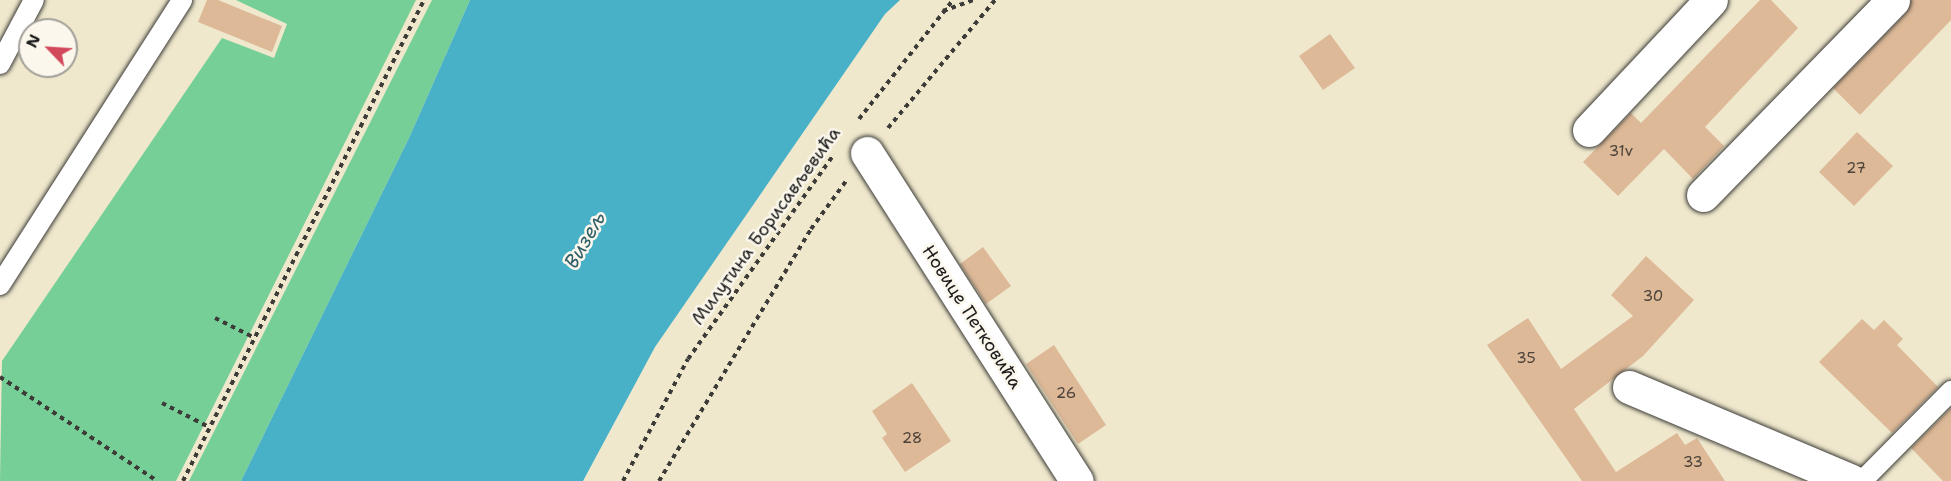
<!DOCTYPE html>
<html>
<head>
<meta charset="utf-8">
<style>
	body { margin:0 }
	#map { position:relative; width:1951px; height:481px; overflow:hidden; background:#efe8cd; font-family:"Shantell Sans",sans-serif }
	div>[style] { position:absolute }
	.green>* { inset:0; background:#75cf96 }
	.water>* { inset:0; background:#48b1c7 }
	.building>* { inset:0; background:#ddb998 }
	.path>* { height:4px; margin-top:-2px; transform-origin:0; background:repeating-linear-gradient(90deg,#3c3b37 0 4.5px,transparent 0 9px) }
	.roads { filter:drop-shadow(0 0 2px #3c3b37) drop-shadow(0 0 2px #3c3b37) }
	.lane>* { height:20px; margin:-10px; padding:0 10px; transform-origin:10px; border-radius:10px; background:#fff }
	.street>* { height:33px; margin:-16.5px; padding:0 16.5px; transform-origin:16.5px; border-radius:16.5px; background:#fff }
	span { translate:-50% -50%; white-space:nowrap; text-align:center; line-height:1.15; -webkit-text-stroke:5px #fbf7ec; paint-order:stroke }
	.number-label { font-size:15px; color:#4c433b }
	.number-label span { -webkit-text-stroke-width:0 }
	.street-label { font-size:18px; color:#1c1c1c }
	.water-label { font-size:20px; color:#305f69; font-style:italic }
	.north { position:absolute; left:18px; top:18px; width:60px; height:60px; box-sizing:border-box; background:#fbf7ec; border:2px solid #a29f99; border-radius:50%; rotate:295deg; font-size:16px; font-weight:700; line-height:24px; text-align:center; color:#1c1c1c }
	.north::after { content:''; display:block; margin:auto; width:21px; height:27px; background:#d1495b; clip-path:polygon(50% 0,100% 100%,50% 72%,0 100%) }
</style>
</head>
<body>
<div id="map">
	<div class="green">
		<div style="clip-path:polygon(236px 0,416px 0,176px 481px,0 481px,2px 361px,222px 38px,274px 58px,287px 24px)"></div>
		<div style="clip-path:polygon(432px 0,470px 0,409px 138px,241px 481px,189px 481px)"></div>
	</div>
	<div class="water">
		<div style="clip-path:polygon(470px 0,900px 0,885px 14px,655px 347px,583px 481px,241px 481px,409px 138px)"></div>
	</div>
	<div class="building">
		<div style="clip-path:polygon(207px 0,218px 0,282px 26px,272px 52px,198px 22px)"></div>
		<div style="clip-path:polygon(1760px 0,1771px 0,1798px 28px,1705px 127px,1724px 146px,1693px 179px,1664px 149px,1618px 196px,1583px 162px,1631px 113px,1641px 123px)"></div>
		<div style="clip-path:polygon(1911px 0,1951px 0,1951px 20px,1860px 115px,1833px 88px,1906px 13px)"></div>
		<div style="clip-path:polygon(1330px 34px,1355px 68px,1323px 90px,1299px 56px)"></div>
		<div style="clip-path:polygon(1857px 132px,1893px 166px,1854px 206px,1819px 172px)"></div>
		<div style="clip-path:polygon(983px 247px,1011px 286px,986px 304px,960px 264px)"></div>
		<div style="clip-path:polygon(1646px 256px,1694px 300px,1643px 356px,1574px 409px,1616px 472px,1677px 433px,1685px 445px,1697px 438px,1725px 481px,1582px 481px,1487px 345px,1528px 318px,1561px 369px,1633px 316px,1611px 295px)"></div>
		<div style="clip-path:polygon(1862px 319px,1874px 330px,1884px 320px,1903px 339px,1897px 345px,1938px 387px,1892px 433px,1819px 362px)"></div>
		<div style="clip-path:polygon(1054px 345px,1106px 425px,1078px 444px,1026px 364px)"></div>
		<div style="clip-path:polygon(912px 383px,951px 441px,905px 472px,882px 438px,887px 434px,872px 411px)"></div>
		<div style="clip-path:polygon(1951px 408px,1951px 481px,1943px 481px,1911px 448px)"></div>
	</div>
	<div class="path">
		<div style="left:943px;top:11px;width:32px;rotate:-20deg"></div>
		<div style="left:859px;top:119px;width:152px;rotate:-51.7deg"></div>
		<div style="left:888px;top:128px;width:167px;rotate:-50.1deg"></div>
		<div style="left:215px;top:318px;width:42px;rotate:26.6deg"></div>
		<div style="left:0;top:377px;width:188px;rotate:33.5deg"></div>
		<div style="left:162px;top:403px;width:53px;rotate:27.1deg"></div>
		<div style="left:183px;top:481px;width:538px;rotate:-63.39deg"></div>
		<div style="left:623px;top:481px;width:138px;rotate:-62deg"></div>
		<div style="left:688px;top:359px;width:248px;rotate:-54.5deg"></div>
		<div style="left:659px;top:481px;width:294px;rotate:-58.9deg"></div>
		<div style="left:811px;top:229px;width:59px;rotate:-53.9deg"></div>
	</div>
	<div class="roads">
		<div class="lane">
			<div style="left:0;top:64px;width:72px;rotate:-62deg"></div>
			<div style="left:0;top:285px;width:338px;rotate:-57.4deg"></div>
			<div style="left:1862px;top:481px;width:127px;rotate:-45.3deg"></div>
		</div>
		<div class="street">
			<div style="left:1589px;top:130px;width:178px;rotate:-46.8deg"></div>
			<div style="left:867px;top:153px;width:389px;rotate:57.4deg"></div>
			<div style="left:1703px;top:195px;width:272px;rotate:-45.7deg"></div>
			<div style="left:1629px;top:387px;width:241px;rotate:22.9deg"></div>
		</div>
	</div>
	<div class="number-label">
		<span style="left:1621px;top:152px">31v</span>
		<span style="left:1856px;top:169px">27</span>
		<span style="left:1653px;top:297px">30</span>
		<span style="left:1526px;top:359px">35</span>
		<span style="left:1066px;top:394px">26</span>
		<span style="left:912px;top:439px">28</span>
		<span style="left:1693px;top:463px">33</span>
	</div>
	<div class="street-label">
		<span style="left:766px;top:226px;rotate:-54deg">Милутина Борисављевића</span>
		<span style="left:972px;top:317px;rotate:57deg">Новице Петковића</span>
	</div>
	<div class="water-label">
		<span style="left:585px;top:240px;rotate:-60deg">Визељ</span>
	</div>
	<div class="north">N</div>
</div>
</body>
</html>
